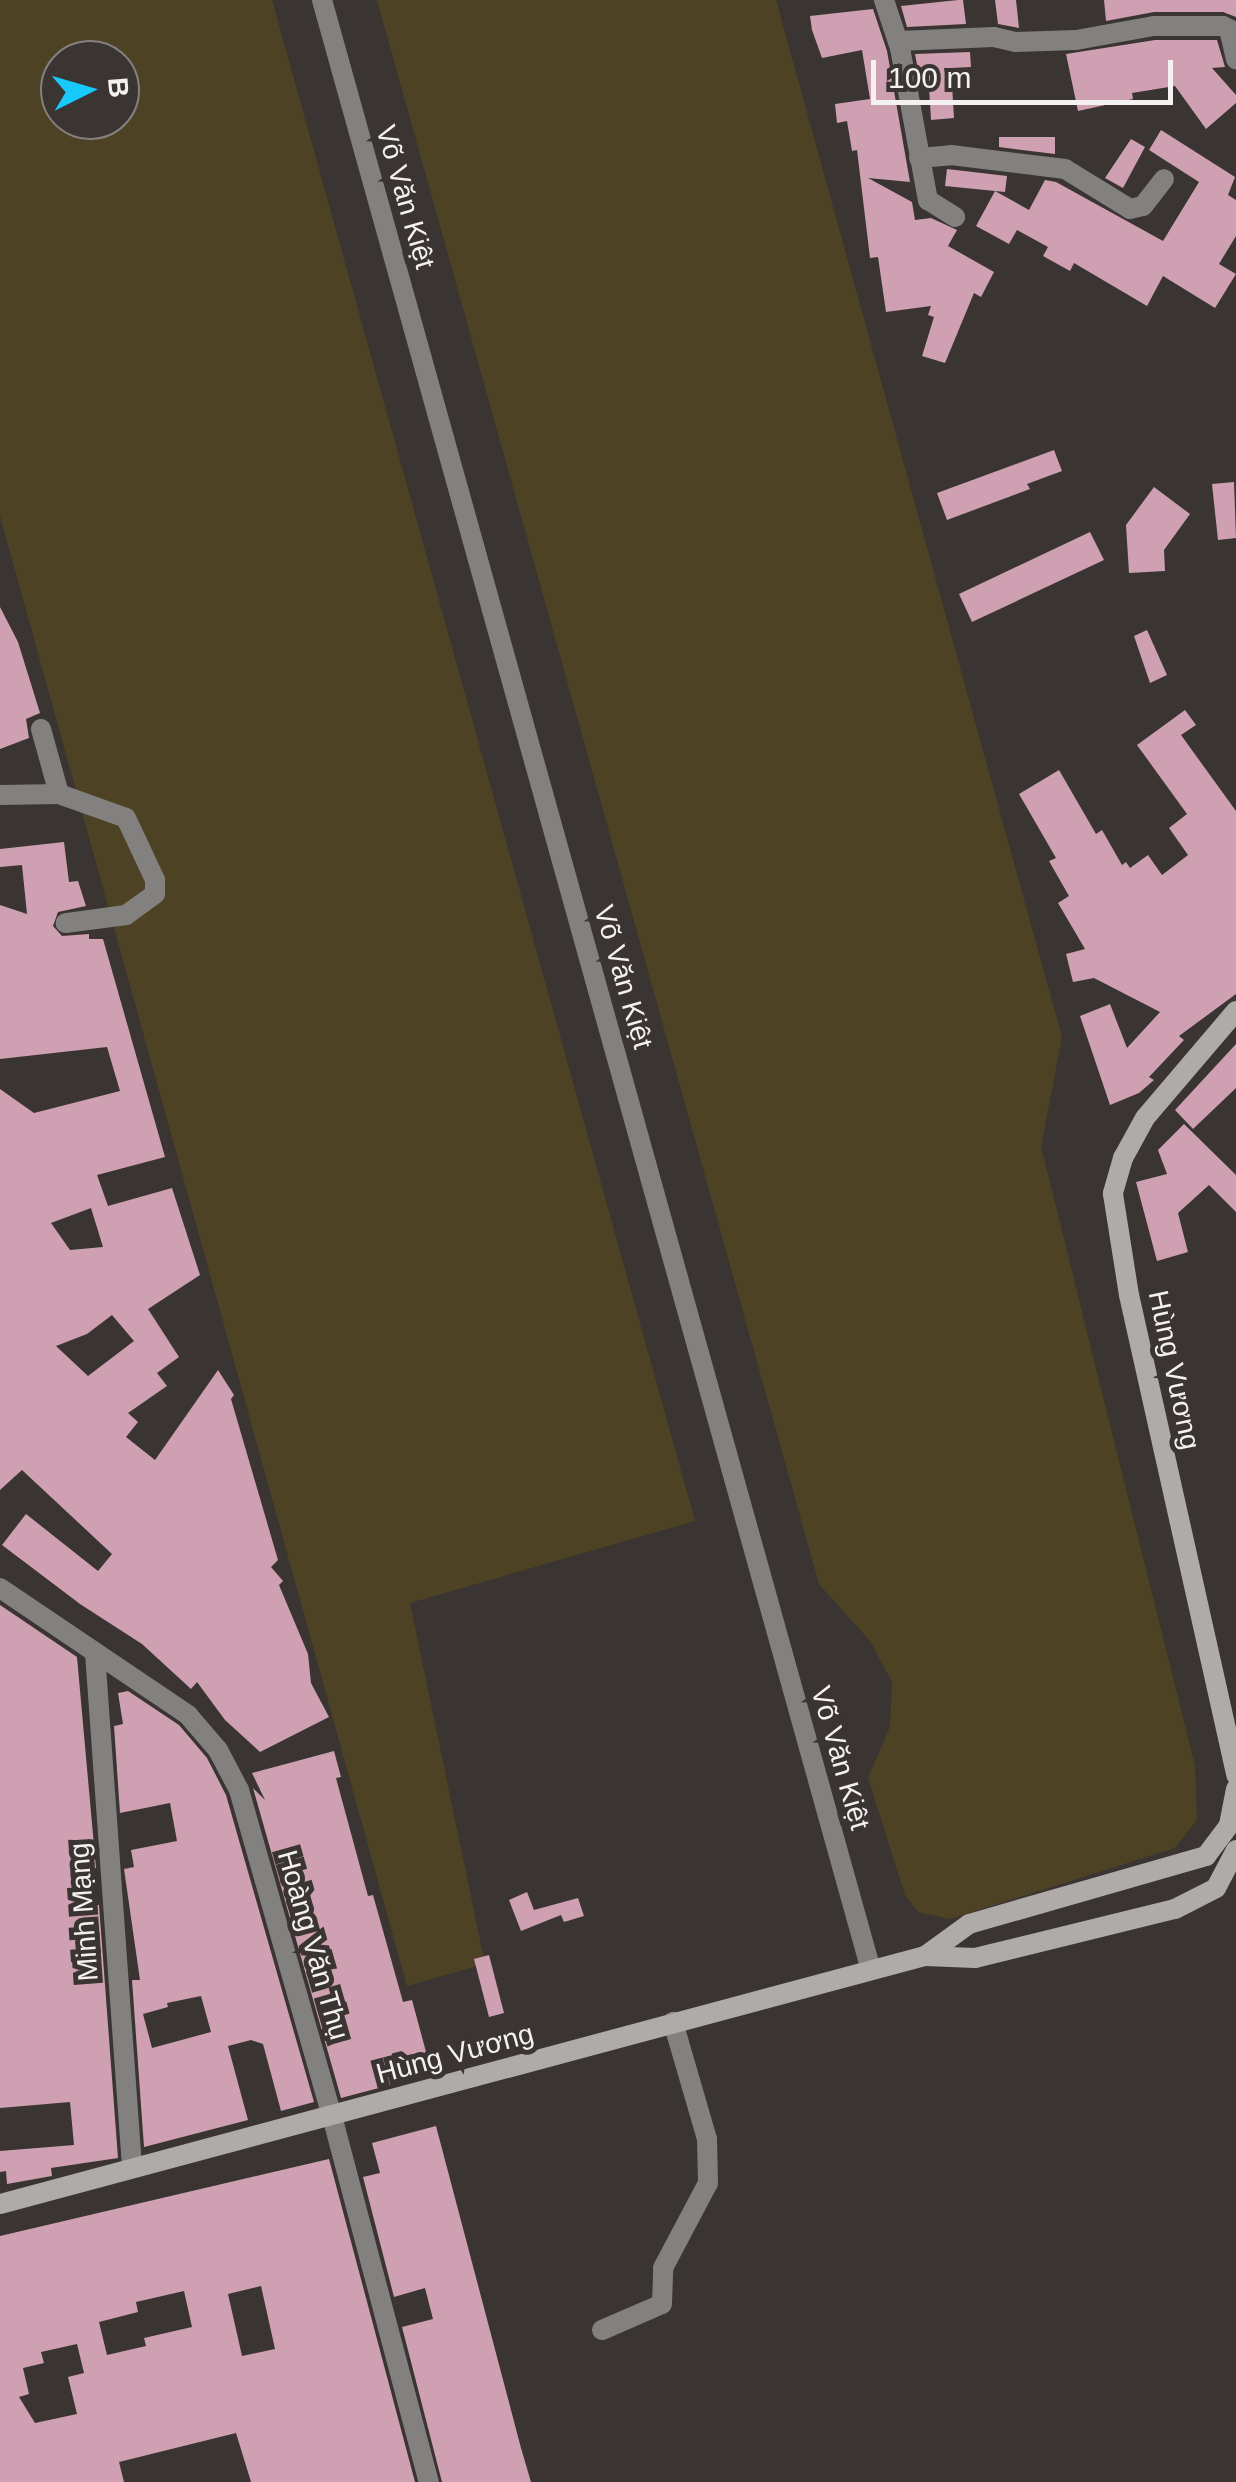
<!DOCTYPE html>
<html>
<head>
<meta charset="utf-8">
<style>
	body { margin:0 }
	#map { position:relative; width:1236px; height:2482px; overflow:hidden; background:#3a3433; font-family:Arial,sans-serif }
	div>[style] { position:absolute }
	.green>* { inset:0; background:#4d4324 }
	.building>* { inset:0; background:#cea0b1 }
	.minor>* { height:20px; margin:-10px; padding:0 10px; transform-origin:10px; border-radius:10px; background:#83817f }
	.tertiary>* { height:20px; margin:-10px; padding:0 10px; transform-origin:10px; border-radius:10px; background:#83817f }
	.secondary>* { height:20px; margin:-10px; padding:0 10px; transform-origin:10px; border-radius:10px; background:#afaba8 }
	span { translate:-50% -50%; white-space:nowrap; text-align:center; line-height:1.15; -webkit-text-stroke:10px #3a3433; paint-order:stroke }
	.street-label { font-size:28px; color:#f5f1f0 }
	.north { position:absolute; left:40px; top:40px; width:100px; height:100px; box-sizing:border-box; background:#3a3433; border:2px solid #85807f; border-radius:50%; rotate:85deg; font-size:28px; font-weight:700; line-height:40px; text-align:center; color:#f5f1f0 }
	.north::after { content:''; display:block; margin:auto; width:35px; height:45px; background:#17cafb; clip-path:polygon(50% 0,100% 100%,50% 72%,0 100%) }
	.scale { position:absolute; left:871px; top:60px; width:302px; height:45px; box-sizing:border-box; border:5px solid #f5f1f0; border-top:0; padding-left:12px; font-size:30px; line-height:35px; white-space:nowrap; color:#f5f1f0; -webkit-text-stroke:8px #3a3433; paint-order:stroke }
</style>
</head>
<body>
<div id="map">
	<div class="green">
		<div style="clip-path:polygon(evenodd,0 0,272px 0,695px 1521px,410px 1603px,485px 1964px,407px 1986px,0 516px,0 0,60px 60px,120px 60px,120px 120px,60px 120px,60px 60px)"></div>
		<div style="clip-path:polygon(377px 0,776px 0,1062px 1037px,1041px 1147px,1195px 1766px,1197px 1820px,1175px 1848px,950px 1919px,918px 1912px,905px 1895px,868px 1778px,890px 1727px,892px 1682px,870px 1641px,819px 1584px)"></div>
	</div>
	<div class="building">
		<div style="clip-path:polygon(958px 0,963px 0,966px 24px,907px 27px,901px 6px)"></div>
		<div style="clip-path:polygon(995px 0,1016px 0,1019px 28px,998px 24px)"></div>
		<div style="clip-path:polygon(1104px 0,1236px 0,1236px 17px,1223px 12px,1154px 12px,1106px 21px)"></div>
		<div style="clip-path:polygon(873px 9px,887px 51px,910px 182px,868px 178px,912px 202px,915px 220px,931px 218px,957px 230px,948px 246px,994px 272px,981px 297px,974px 293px,945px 363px,922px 356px,934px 317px,928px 315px,931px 306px,886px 312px,878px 257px,870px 258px,857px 150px,852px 151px,847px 121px,837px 123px,835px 104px,870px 99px,862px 50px,822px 58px,812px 30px,810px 16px)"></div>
		<div style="clip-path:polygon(1155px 40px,1217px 40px,1225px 67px,1212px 68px,1236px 95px,1236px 103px,1206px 129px,1175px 86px,1132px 93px,1133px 99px,1078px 111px,1066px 54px)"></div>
		<div style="clip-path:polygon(970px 52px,971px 67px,951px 68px,954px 118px,931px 120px,928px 70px,918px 70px,915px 54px)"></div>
		<div style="clip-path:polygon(1161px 130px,1235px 177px,1228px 195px,1236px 200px,1236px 236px,1219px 264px,1236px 274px,1215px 308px,1163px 276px,1147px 306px,1074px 263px,1070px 271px,1043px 256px,1048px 247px,1017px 230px,1009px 244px,976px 226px,995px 191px,1029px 210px,1045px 180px,1056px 182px,1163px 241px,1199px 182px,1149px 150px)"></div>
		<div style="clip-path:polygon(999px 137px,1055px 137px,1055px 154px,999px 147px)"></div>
		<div style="clip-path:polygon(1131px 139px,1145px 147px,1123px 188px,1105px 178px)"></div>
		<div style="clip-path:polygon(947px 169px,1007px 176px,1005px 192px,945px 186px)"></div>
		<div style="clip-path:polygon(1054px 450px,1062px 471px,1027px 484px,1030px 489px,947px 520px,937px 493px)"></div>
		<div style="clip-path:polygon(1234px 482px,1236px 538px,1218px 540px,1212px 484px)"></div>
		<div style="clip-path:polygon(1154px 487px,1190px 514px,1164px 550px,1165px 571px,1129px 573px,1126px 525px)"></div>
		<div style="clip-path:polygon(1090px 532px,1104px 560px,972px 622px,959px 594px)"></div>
		<div style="clip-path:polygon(0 607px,18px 642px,40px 713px,26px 719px,29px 738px,0 749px)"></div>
		<div style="clip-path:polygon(1147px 630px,1167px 675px,1150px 683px,1134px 636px)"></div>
		<div style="clip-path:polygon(1185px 710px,1196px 725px,1181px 735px,1236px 811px,1236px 994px,1179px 1036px,1184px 1040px,1149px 1077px,1154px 1080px,1139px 1093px,1110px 1105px,1080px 1016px,1110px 1004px,1127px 1048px,1160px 1012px,1094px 978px,1073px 982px,1066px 954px,1085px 949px,1058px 903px,1069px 896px,1049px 861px,1056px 858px,1019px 794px,1059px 770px,1096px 834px,1102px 830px,1122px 865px,1126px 862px,1130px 868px,1148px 855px,1162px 875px,1188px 855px,1169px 828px,1187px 814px,1137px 745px)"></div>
		<div style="clip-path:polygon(evenodd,64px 842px,69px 882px,78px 881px,86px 906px,58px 912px,53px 926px,62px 936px,89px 934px,89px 939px,103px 939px,165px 1157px,97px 1175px,108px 1206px,172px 1188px,200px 1275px,148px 1309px,179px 1357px,157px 1373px,167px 1386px,128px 1413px,138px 1422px,126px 1437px,155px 1460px,218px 1370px,234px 1395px,231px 1399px,278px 1560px,271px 1567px,283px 1581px,279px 1585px,308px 1654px,311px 1683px,329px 1717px,260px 1752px,225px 1720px,197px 1682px,191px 1689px,142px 1644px,80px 1604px,2px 1545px,26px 1514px,98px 1571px,112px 1554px,22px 1470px,0 1490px,0 1089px,34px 1113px,120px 1091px,107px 1047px,0 1059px,0 905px,27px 914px,22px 865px,0 867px,0 849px,64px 842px,91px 1208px,103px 1247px,70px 1250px,51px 1223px,91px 1208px,64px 842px,112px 1315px,134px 1341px,88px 1376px,56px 1346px,87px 1334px,112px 1315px)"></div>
		<div style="clip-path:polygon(1236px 1044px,1236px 1088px,1193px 1129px,1175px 1110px)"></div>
		<div style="clip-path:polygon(1184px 1124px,1236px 1175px,1236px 1212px,1209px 1185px,1178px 1213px,1188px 1252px,1157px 1261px,1136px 1182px,1167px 1174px,1158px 1150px)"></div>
		<div style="clip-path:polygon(0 1605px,77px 1657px,96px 1868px,78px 1870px,81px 1906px,99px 1905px,118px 2158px,51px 2168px,52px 2176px,7px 2184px,6px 2171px,0 2172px,0 2151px,74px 2145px,70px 2102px,0 2108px)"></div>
		<div style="clip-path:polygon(evenodd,128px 1691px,179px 1725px,207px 1758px,226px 1795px,314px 2102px,281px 2111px,263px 2044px,251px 2040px,228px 2046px,248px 2120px,144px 2147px,132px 1980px,140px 1980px,124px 1869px,134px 1867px,131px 1850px,177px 1841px,170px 1803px,120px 1813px,114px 1726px,123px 1724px,118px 1693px,128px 1691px,201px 1996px,211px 2032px,152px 2048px,143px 2014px,168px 2007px,167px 2003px,201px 1996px)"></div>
		<div style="clip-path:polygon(334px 1751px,341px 1777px,336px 1778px,368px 1896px,373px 1895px,403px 2002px,412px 2000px,432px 2074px,341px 2098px,253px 1788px,265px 1800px,252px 1773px)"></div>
		<div style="clip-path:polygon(527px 1892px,534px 1910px,578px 1898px,584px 1916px,564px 1922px,561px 1915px,521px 1931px,509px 1900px)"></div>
		<div style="clip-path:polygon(489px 1955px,504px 2013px,489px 2017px,474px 1959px)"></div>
		<div style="clip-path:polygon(436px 2126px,521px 2448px,531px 2482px,442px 2482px,402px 2327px,433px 2319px,425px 2288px,394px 2297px,363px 2177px,380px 2173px,372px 2143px)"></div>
		<div style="clip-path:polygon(evenodd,329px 2159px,415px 2482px,251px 2482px,236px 2433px,119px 2462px,124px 2482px,0 2482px,0 2236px,329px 2159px,261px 2286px,275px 2349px,242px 2356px,228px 2294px,261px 2286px,329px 2159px,184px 2291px,192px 2327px,144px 2338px,146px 2346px,107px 2355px,99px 2322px,138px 2312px,136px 2302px,184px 2291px,329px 2159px,77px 2344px,84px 2373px,68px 2377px,77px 2414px,35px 2423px,19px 2397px,29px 2394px,23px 2368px,44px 2363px,41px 2352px,77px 2344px)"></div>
	</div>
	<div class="minor">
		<div style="left:884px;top:0;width:51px;rotate:71.6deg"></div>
		<div style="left:900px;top:48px;width:155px;rotate:79.6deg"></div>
		<div style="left:928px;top:200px;width:32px;rotate:32deg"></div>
		<div style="left:898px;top:41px;width:96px;rotate:-2.4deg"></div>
		<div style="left:994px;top:37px;width:22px;rotate:13deg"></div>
		<div style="left:1015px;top:42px;width:61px;rotate:-1.9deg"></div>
		<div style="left:1076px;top:40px;width:79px;rotate:-10.2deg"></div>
		<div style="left:1154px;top:26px;width:69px"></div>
		<div style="left:1223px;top:26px;width:7px;rotate:27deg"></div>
		<div style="left:1229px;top:29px;width:31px;rotate:77deg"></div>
		<div style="left:919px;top:158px;width:32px;rotate:-5deg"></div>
		<div style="left:951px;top:155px;width:115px;rotate:7deg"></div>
		<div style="left:1065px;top:169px;width:76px;rotate:31.6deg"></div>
		<div style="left:1130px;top:209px;width:13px;rotate:-13deg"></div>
		<div style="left:1143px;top:206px;width:34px;rotate:-52deg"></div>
		<div style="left:41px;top:729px;width:67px;rotate:74.5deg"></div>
		<div style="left:59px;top:794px;width:71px;rotate:19.7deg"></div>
		<div style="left:126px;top:818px;width:68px;rotate:64.9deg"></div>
		<div style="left:155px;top:880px;width:14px;rotate:90deg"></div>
		<div style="left:155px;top:894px;width:36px;rotate:144deg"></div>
		<div style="left:126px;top:915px;width:61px;rotate:172.4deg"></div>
		<div style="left:0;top:795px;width:59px;rotate:-1deg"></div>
		<div style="left:0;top:1588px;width:227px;rotate:34deg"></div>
		<div style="left:188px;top:1715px;width:46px;rotate:49.4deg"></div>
		<div style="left:218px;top:1750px;width:45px;rotate:62.3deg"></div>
		<div style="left:239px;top:1790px;width:339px;rotate:74.1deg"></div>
		<div style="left:332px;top:2116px;width:379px;rotate:75.2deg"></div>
		<div style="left:95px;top:1653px;width:515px;rotate:85.88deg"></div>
		<div style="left:602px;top:2330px;width:65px;rotate:-23.4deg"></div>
		<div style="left:662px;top:2304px;width:36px;rotate:-88deg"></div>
		<div style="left:663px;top:2268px;width:96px;rotate:-62.1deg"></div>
		<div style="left:708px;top:2183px;width:44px;rotate:-91.3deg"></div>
		<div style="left:707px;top:2139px;width:122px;rotate:-106.2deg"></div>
	</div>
	<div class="tertiary">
		<div style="left:322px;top:0;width:2045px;rotate:74.43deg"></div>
	</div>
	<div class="secondary">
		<div style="left:1236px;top:1011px;width:140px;rotate:130.4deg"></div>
		<div style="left:1145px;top:1118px;width:46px;rotate:118.8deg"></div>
		<div style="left:1123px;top:1158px;width:37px;rotate:106deg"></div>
		<div style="left:1113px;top:1194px;width:102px;rotate:81deg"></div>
		<div style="left:1129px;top:1295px;width:492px;rotate:77.4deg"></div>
		<div style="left:925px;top:1956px;width:54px;rotate:-36deg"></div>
		<div style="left:969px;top:1924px;width:247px;rotate:-16deg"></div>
		<div style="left:1206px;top:1856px;width:39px;rotate:-53deg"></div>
		<div style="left:1229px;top:1825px;width:37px;rotate:-79deg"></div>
		<div style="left:0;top:2204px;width:958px;rotate:-15.01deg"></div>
		<div style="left:925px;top:1956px;width:50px;rotate:2.3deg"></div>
		<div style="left:975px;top:1958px;width:206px;rotate:-13.8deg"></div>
		<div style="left:1175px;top:1909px;width:46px;rotate:-27.1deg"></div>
		<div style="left:1216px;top:1888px;width:43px;rotate:-62.2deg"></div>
	</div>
	<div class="street-label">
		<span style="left:405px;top:197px;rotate:74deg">Võ Văn Kiệt</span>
		<span style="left:623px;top:977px;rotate:74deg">Võ Văn Kiệt</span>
		<span style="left:1174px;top:1370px;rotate:78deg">Hùng Vương</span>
		<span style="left:840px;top:1758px;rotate:74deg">Võ Văn Kiệt</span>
		<span style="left:84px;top:1912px;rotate:-94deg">Minh Mạng</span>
		<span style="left:313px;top:1945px;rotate:74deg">Hoàng Văn Thụ</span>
		<span style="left:455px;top:2054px;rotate:-15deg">Hùng Vương</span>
	</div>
	<div class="north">B</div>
	<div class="scale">100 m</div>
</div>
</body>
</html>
